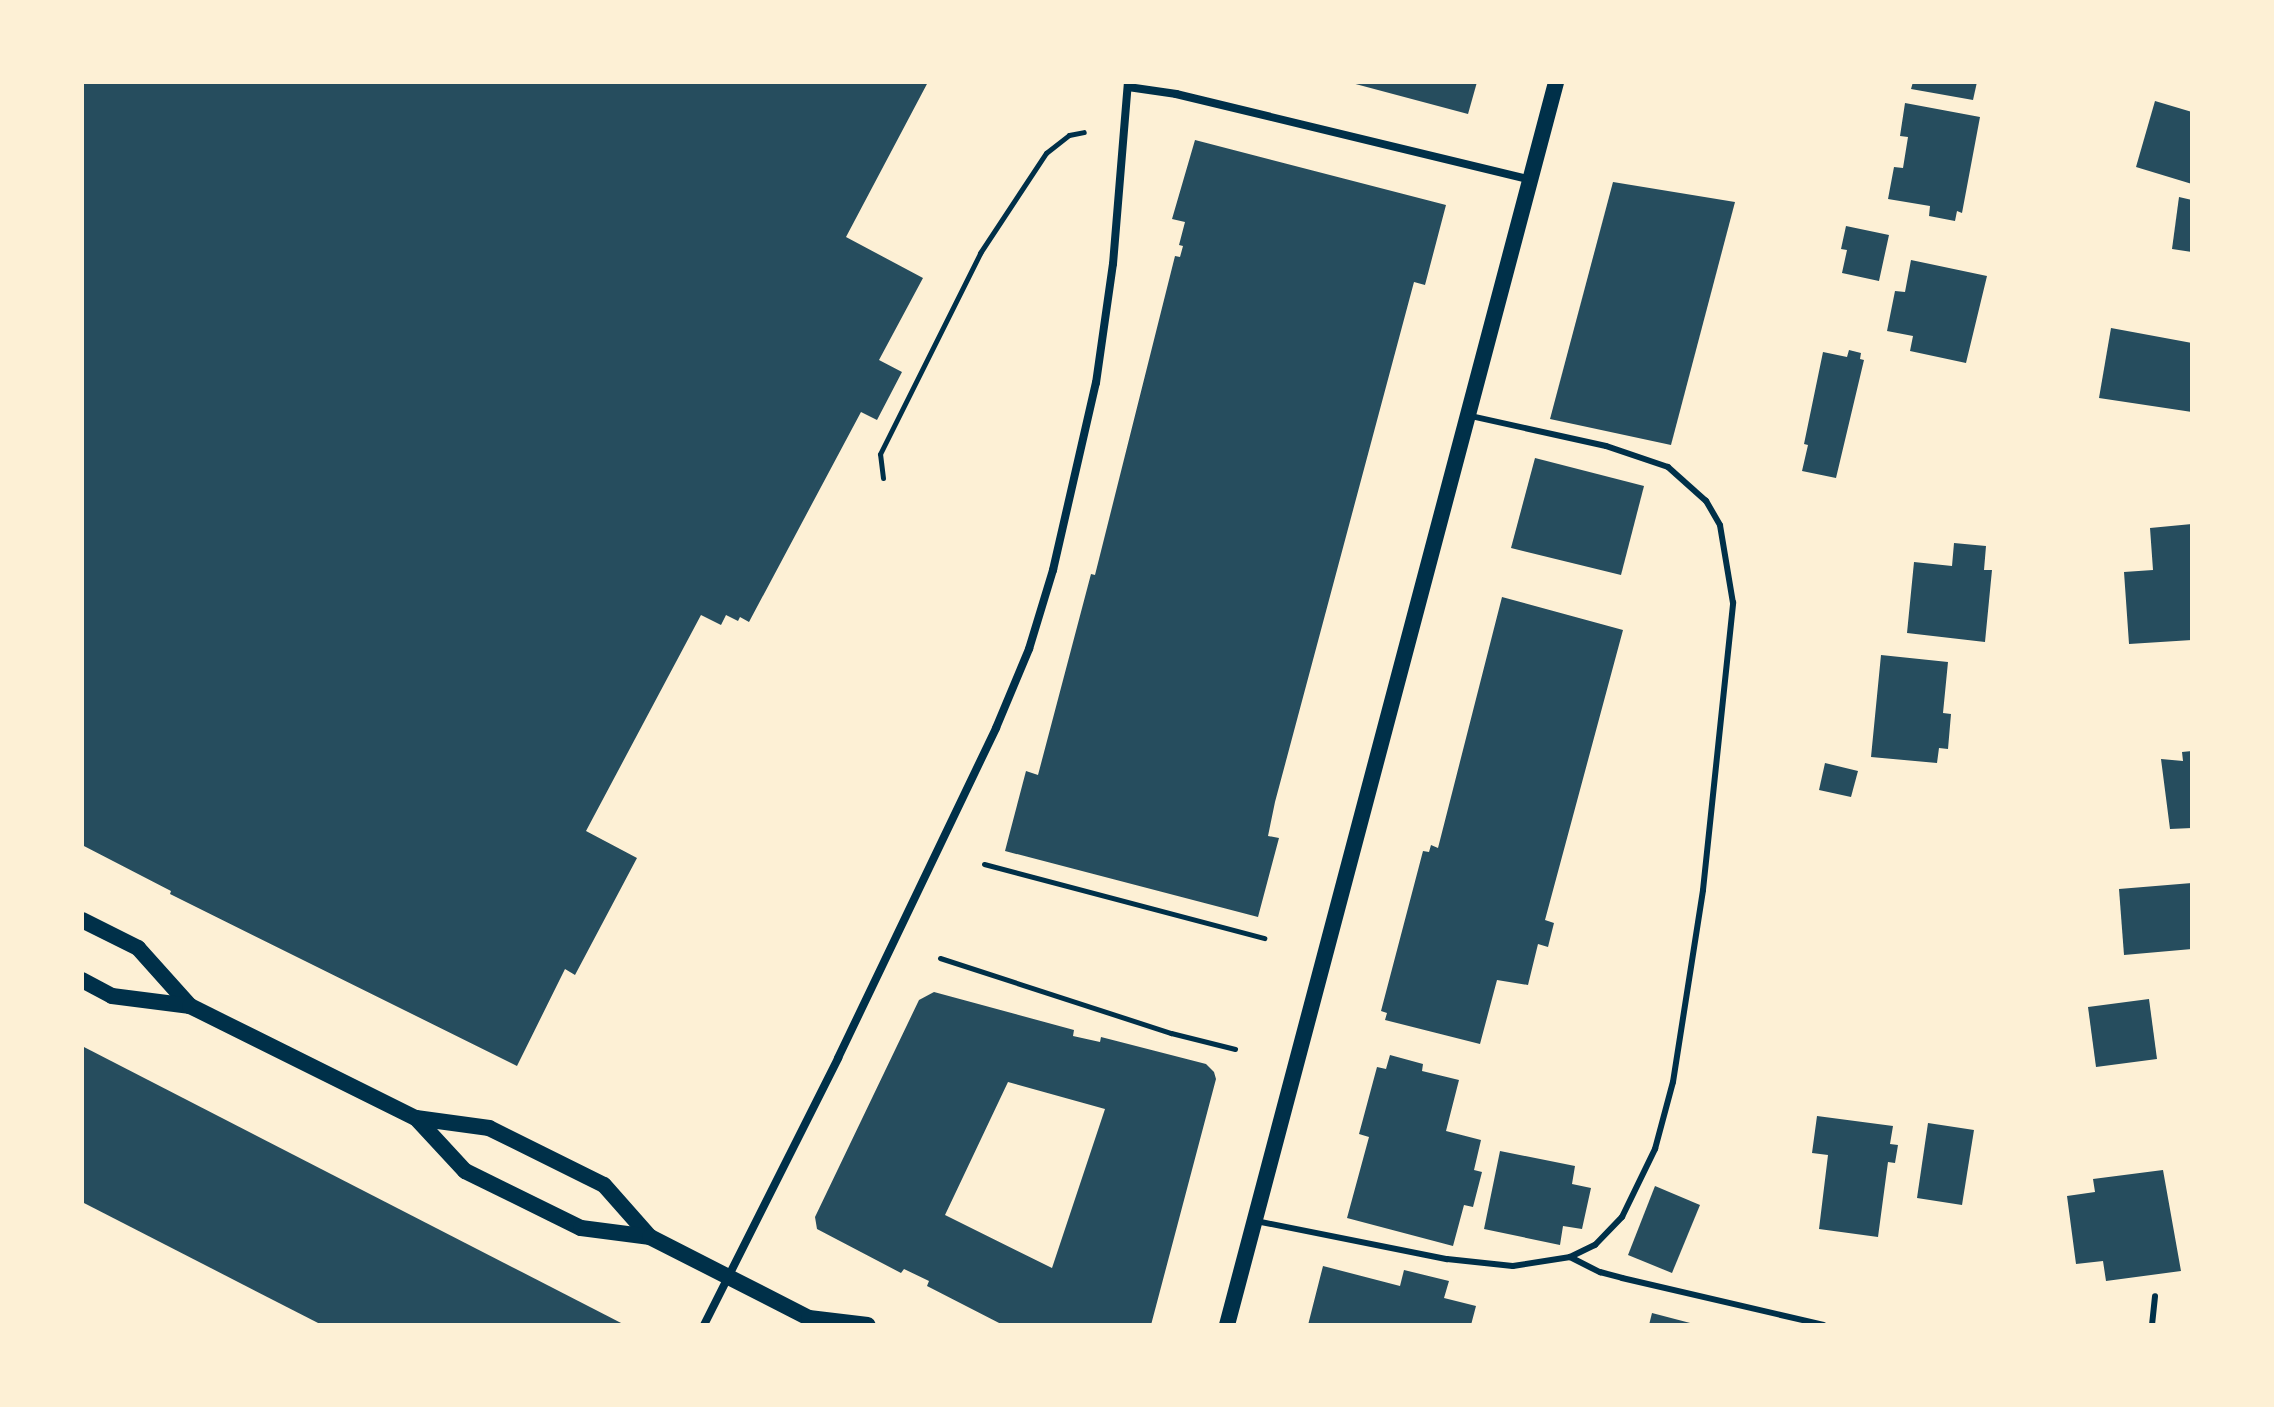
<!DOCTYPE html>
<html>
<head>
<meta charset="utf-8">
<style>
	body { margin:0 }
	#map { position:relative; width:2274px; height:1407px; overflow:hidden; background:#fdf0d5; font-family:"Golos Text",sans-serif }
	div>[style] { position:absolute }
	.building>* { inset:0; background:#264d5e }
	.path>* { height:5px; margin:-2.5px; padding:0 2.5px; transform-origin:2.5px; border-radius:2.5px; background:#003049 }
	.service>* { height:6px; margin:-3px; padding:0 3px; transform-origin:3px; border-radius:3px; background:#003049 }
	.minor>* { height:8px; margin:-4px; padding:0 4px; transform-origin:4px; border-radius:4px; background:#003049 }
	.secondary>* { height:16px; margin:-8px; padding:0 8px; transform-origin:8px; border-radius:8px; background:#003049 }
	span { translate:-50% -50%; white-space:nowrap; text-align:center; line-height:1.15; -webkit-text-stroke:8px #fdf0d5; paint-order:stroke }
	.frame { position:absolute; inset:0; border:84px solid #fdf0d5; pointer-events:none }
</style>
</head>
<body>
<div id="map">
	<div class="building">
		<div style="clip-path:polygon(82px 82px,928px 82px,846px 237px,923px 278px,879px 360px,902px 372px,877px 420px,861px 412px,749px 622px,740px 617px,738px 621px,726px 615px,721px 625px,701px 615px,586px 831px,637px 858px,575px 975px,565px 969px,517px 1066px,170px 894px,171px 891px,82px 845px)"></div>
		<div style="clip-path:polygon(1348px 82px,1477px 82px,1468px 114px)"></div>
		<div style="clip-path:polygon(1913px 82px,1977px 82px,1973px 100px,1911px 89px)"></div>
		<div style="clip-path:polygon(2155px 101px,2192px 112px,2192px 184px,2136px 167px)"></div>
		<div style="clip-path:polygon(1905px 103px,1980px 117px,1962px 213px,1957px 211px,1955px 221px,1929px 216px,1930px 206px,1888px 199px,1894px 167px,1903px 168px,1908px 137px,1900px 136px)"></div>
		<div style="clip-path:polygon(1195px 140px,1446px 205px,1425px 285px,1414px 282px,1275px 802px,1268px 836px,1279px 838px,1258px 917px,1005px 851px,1026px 771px,1038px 775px,1091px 574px,1095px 575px,1175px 256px,1180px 257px,1183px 246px,1179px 245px,1185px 222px,1172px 219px)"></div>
		<div style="clip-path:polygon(1613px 182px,1735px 202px,1671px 445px,1550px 419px)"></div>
		<div style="clip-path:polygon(2179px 197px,2192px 200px,2192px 252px,2172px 249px)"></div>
		<div style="clip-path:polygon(1846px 226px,1889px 235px,1879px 281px,1842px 273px,1847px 250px,1841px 249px)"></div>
		<div style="clip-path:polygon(1911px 260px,1987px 276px,1966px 363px,1910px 351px,1913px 336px,1887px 331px,1895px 291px,1905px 292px)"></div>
		<div style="clip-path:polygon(2111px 328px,2192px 343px,2192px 412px,2099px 398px)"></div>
		<div style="clip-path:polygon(1849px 350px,1861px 353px,1860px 359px,1864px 360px,1836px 478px,1802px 471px,1808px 445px,1804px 444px,1823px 352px,1847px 357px)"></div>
		<div style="clip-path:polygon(1535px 458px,1644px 486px,1621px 575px,1511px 548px)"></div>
		<div style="clip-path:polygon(2192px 524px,2192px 640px,2129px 644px,2124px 572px,2153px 570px,2150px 528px)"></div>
		<div style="clip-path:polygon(1954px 543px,1986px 546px,1984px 570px,1992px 570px,1985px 642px,1907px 633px,1914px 562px,1952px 566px)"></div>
		<div style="clip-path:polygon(1502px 597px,1623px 630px,1545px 920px,1554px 923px,1548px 947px,1538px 944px,1528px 985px,1497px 980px,1480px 1044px,1385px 1020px,1387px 1013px,1381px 1011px,1423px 851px,1429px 852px,1431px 845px,1438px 848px)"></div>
		<div style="clip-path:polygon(1881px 655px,1948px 662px,1943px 713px,1951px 714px,1948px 749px,1939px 748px,1937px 763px,1871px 757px)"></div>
		<div style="clip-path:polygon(2192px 751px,2192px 828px,2170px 829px,2161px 759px,2183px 761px,2182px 752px)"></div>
		<div style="clip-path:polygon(1825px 763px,1858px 771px,1851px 797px,1819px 790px)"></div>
		<div style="clip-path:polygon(2192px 883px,2192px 949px,2124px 955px,2119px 889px)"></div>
		<div style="clip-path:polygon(evenodd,934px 992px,1074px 1030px,1073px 1036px,1100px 1042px,1101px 1037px,1206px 1064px,1214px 1072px,1216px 1079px,1151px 1325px,1003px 1325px,927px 1286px,929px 1281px,904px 1269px,901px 1273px,817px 1229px,815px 1217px,919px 1000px,934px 992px,1008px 1082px,1105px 1109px,1052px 1268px,945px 1215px,1008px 1082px)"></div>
		<div style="clip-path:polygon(2149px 999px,2157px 1059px,2096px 1067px,2088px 1007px)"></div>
		<div style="clip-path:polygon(82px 1046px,625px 1325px,322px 1325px,82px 1202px)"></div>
		<div style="clip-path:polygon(1390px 1055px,1423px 1064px,1422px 1071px,1459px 1080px,1446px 1131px,1481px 1140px,1474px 1170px,1482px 1172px,1473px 1207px,1464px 1205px,1453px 1246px,1347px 1218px,1369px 1137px,1359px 1134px,1377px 1067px,1386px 1069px)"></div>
		<div style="clip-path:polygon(1817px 1116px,1893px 1126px,1890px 1144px,1898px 1145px,1895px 1163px,1888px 1162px,1878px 1237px,1819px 1229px,1828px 1155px,1812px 1153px)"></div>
		<div style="clip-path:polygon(1928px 1123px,1974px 1130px,1962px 1205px,1917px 1198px)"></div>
		<div style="clip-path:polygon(1500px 1151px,1575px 1166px,1572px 1184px,1591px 1188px,1582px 1229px,1563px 1226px,1560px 1245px,1484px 1229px)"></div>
		<div style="clip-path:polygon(2163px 1170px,2181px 1271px,2106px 1281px,2103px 1261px,2076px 1264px,2067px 1196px,2095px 1192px,2093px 1179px)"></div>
		<div style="clip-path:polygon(1655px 1186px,1700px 1205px,1672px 1273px,1628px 1255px)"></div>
		<div style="clip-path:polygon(1323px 1266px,1400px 1286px,1404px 1270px,1449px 1281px,1444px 1298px,1476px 1306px,1471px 1325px,1308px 1325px)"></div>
		<div style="clip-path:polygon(1652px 1313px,1694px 1324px,1694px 1325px,1649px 1325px)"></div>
	</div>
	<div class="path">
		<div style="left:883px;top:478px;width:24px;rotate:-97deg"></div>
		<div style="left:880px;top:454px;width:225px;rotate:-63.5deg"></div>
		<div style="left:980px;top:253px;width:120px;rotate:-56.6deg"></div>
		<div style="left:1046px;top:153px;width:29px;rotate:-38deg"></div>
		<div style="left:1069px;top:135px;width:15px;rotate:-11deg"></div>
		<div style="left:984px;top:864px;width:290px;rotate:14.8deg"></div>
		<div style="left:940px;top:958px;width:243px;rotate:18deg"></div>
		<div style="left:1171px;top:1033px;width:66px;rotate:14deg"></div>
	</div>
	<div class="service">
		<div style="left:1256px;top:1221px;width:195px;rotate:11.3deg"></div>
		<div style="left:1447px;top:1259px;width:66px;rotate:6.1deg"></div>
		<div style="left:1513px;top:1266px;width:58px;rotate:-9deg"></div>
		<div style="left:1570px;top:1257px;width:28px;rotate:-26deg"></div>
		<div style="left:1595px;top:1245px;width:39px;rotate:-46deg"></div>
		<div style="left:1622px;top:1217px;width:76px;rotate:-64.1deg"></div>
		<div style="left:1655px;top:1149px;width:69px;rotate:-75deg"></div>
		<div style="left:1673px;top:1082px;width:194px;rotate:-81.1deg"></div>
		<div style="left:1703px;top:890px;width:289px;rotate:-84deg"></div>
		<div style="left:1733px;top:603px;width:79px;rotate:-99.5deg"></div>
		<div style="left:1720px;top:525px;width:28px;rotate:-120deg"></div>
		<div style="left:1706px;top:501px;width:51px;rotate:-138.2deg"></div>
		<div style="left:1668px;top:467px;width:65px;rotate:-161.3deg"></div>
		<div style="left:1606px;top:446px;width:138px;rotate:-167.5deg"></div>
		<div style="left:1570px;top:1257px;width:34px;rotate:27deg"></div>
		<div style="left:1600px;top:1272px;width:23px;rotate:15deg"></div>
		<div style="left:1622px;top:1278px;width:207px;rotate:13.1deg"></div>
		<div style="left:2152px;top:1325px;width:29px;rotate:-84deg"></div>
	</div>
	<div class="minor">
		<div style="left:1128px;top:87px;width:49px;rotate:8.3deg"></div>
		<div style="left:1176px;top:94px;width:365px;rotate:13.6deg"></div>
		<div style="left:704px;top:1325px;width:299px;rotate:-63.3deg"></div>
		<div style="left:838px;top:1058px;width:366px;rotate:-64.4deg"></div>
		<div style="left:996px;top:728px;width:86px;rotate:-67.3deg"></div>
		<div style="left:1029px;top:649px;width:83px;rotate:-73.1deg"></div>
		<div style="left:1053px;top:570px;width:192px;rotate:-77.1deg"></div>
		<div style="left:1096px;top:383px;width:120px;rotate:-81.9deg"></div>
		<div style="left:1113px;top:264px;width:183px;rotate:-85.3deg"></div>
	</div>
	<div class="secondary">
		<div style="left:82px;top:920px;width:63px;rotate:26.6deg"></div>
		<div style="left:138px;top:948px;width:78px;rotate:48.1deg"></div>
		<div style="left:82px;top:980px;width:34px;rotate:28deg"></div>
		<div style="left:112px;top:996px;width:79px;rotate:7.3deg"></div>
		<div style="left:190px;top:1006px;width:252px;rotate:26.4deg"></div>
		<div style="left:416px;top:1118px;width:74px;rotate:7.8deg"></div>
		<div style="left:489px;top:1128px;width:128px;rotate:26.4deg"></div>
		<div style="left:604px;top:1185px;width:69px;rotate:48.5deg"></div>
		<div style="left:416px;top:1118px;width:72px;rotate:47.2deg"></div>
		<div style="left:465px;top:1171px;width:129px;rotate:26.2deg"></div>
		<div style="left:581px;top:1228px;width:70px;rotate:7.4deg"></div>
		<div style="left:650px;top:1237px;width:178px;rotate:27deg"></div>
		<div style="left:809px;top:1318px;width:59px;rotate:6.8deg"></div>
		<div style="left:1227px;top:1325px;width:1286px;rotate:-75.17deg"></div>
	</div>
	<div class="frame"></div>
</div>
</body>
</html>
